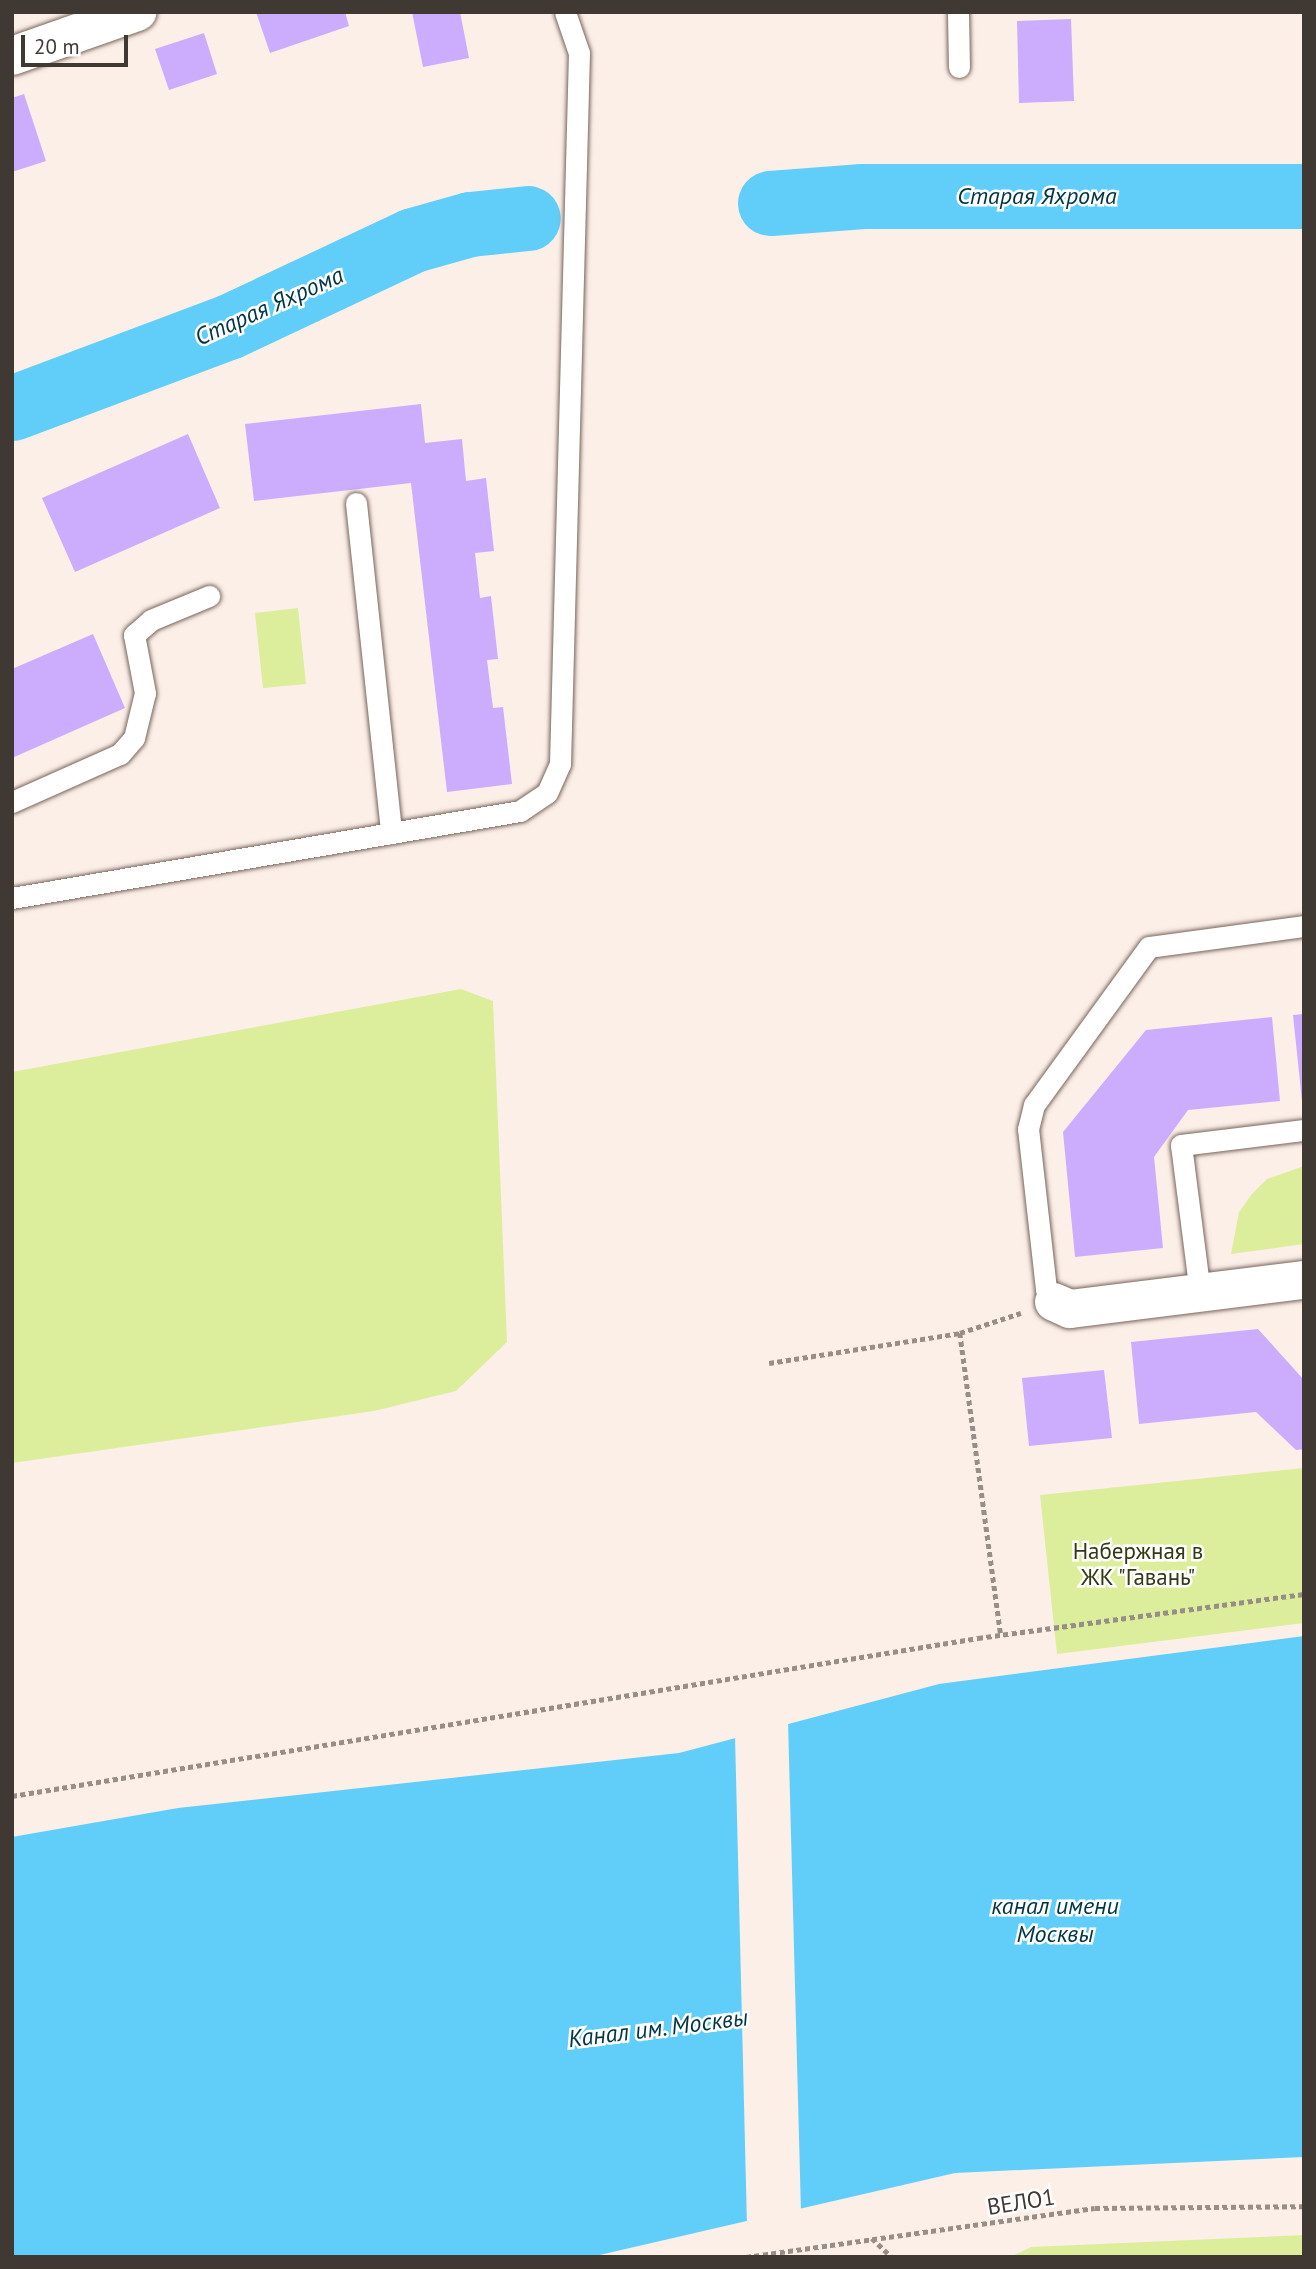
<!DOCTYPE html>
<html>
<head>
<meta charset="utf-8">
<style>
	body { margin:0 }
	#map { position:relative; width:1316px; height:2269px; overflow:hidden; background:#fcefe8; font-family:"PT Sans",sans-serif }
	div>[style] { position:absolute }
	.green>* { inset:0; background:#dcee9c }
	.water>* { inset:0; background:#60cef9 }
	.pier>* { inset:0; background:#fcefe8 }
	.river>* { height:65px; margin:-32.5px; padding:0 32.5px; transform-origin:32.5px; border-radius:32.5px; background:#60cef9 }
	.building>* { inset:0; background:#ccacfd }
	.path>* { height:4.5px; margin-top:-2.25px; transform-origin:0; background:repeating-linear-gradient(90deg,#988e88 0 5px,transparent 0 8.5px) }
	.roads { filter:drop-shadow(0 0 2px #77655a) drop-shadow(0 0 2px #77655a) }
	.lane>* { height:21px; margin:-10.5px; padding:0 10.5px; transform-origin:10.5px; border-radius:10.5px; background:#fff }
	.street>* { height:38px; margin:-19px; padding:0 19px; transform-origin:19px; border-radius:19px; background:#fff }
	span { translate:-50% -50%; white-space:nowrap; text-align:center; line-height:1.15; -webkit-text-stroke:5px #fff; paint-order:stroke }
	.park-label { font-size:23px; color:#323913 }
	.street-label { font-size:23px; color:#403833 }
	.water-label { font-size:24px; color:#013647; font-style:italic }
	.frame { position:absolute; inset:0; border:14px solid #403833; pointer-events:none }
	.scale { position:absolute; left:21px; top:35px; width:107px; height:32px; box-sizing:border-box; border:4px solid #403833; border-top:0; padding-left:9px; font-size:21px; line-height:24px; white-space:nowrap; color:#403833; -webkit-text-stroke:5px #fff; paint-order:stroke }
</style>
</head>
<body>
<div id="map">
	<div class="green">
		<div style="clip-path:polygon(298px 608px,306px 684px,263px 688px,255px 613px)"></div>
		<div style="clip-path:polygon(461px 989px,493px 1001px,507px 1342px,456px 1391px,374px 1411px,12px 1463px,12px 1072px)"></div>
		<div style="clip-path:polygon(1304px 1166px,1304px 1244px,1231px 1254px,1239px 1212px,1252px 1194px,1267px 1179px)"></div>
		<div style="clip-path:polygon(1304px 1468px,1304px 1623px,1057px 1654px,1040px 1495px)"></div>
		<div style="clip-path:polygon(1304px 2235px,1304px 2257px,1010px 2257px,1031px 2247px)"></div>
	</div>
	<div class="water">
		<div style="clip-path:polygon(1304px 1636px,1304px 2157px,955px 2173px,591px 2257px,12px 2257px,12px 1837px,178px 1808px,679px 1753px,939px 1684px)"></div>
	</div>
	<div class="pier">
		<div style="clip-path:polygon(788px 1721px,801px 2213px,747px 2226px,735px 1735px)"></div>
	</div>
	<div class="river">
		<div style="left:770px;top:203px;width:93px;rotate:-4.3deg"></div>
		<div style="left:863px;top:196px;width:441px"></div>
		<div style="left:12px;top:408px;width:231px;rotate:-20.6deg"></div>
		<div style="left:228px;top:327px;width:204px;rotate:-25.2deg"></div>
		<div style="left:413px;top:240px;width:59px;rotate:-15.7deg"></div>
		<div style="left:470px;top:224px;width:58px;rotate:-5.9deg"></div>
	</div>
	<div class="building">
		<div style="clip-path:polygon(256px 12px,345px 12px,349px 26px,270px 53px)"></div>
		<div style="clip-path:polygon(412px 12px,460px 12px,469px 58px,423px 67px)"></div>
		<div style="clip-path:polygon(1071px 19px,1074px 101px,1019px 103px,1017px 21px)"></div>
		<div style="clip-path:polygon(204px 33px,217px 74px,169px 90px,155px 49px)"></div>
		<div style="clip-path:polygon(24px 94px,46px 161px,12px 172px,12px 98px)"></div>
		<div style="clip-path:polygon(421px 404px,425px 443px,462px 439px,466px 481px,486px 478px,494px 551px,475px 553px,480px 598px,491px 596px,498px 659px,487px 660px,493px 708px,503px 707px,512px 784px,447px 792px,411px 483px,254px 501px,245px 424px)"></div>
		<div style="clip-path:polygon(188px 434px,220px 508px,75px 572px,42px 498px)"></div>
		<div style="clip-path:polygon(93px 634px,125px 708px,12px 758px,12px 669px)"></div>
		<div style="clip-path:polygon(1304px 1014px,1304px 1101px,1302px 1101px,1293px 1015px)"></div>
		<div style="clip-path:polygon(1272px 1017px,1280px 1101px,1188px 1110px,1154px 1157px,1163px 1248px,1075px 1257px,1063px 1132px,1146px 1030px)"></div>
		<div style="clip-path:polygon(1258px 1329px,1304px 1380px,1304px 1449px,1296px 1450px,1256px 1412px,1139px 1424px,1131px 1342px)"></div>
		<div style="clip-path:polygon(1104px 1370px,1112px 1438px,1029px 1446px,1022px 1378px)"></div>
	</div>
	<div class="path">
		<div style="left:960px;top:1333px;width:305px;rotate:82.3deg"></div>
		<div style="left:769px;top:1363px;width:193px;rotate:-8.9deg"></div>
		<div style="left:960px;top:1333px;width:64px;rotate:-18.2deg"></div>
		<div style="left:12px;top:1796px;width:979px;rotate:-9.29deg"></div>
		<div style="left:978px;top:1638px;width:329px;rotate:-7.7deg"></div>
		<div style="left:872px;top:2238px;width:28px;rotate:44deg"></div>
		<div style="left:746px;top:2257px;width:352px;rotate:-8deg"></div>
		<div style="left:1095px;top:2208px;width:209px;rotate:-0.5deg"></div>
	</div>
	<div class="roads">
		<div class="lane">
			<div style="left:958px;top:12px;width:55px;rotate:89deg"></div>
			<div style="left:356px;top:503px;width:332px;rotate:83.9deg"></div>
			<div style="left:12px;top:802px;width:118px;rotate:-24deg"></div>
			<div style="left:120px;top:754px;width:21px;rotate:-49deg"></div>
			<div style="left:134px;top:738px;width:46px;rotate:-76.3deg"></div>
			<div style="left:145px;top:693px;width:59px;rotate:-100.7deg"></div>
			<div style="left:134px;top:635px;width:23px;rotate:-41deg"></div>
			<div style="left:151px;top:620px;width:63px;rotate:-22.5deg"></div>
			<div style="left:12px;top:898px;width:515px;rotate:-9.72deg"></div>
			<div style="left:520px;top:811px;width:32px;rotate:-34deg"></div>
			<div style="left:547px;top:793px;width:32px;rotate:-66deg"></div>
			<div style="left:560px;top:764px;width:711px;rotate:-88.47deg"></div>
			<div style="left:579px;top:53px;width:43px;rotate:-108.9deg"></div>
			<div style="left:1200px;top:1293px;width:149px;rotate:-97.3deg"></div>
			<div style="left:1181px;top:1145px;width:124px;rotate:-7deg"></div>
			<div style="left:1054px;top:1302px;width:15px;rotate:-122deg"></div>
			<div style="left:1046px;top:1289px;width:161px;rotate:-96.4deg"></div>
			<div style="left:1028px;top:1129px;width:25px;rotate:-76deg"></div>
			<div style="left:1034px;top:1105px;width:195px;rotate:-54deg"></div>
			<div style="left:1149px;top:947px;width:156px;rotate:-7.7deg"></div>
		</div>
		<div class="street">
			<div style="left:12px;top:56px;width:133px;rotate:-19.4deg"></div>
			<div style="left:1054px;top:1302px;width:17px;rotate:24deg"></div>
			<div style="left:1070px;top:1309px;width:236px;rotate:-7.1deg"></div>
		</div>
	</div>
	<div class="park-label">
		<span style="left:1138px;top:1564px">Набержная в<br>ЖК "Гавань"</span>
	</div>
	<div class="street-label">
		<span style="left:1021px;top:2202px;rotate:-9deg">ВЕЛО1</span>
	</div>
	<div class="water-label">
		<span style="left:1037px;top:196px">Старая Яхрома</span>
		<span style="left:269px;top:306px;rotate:-24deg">Старая Яхрома</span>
		<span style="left:1055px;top:1920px">канал имени<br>Москвы</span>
		<span style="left:658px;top:2028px;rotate:-7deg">Канал им. Москвы</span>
	</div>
	<div class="frame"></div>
	<div class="scale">20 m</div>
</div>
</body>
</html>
